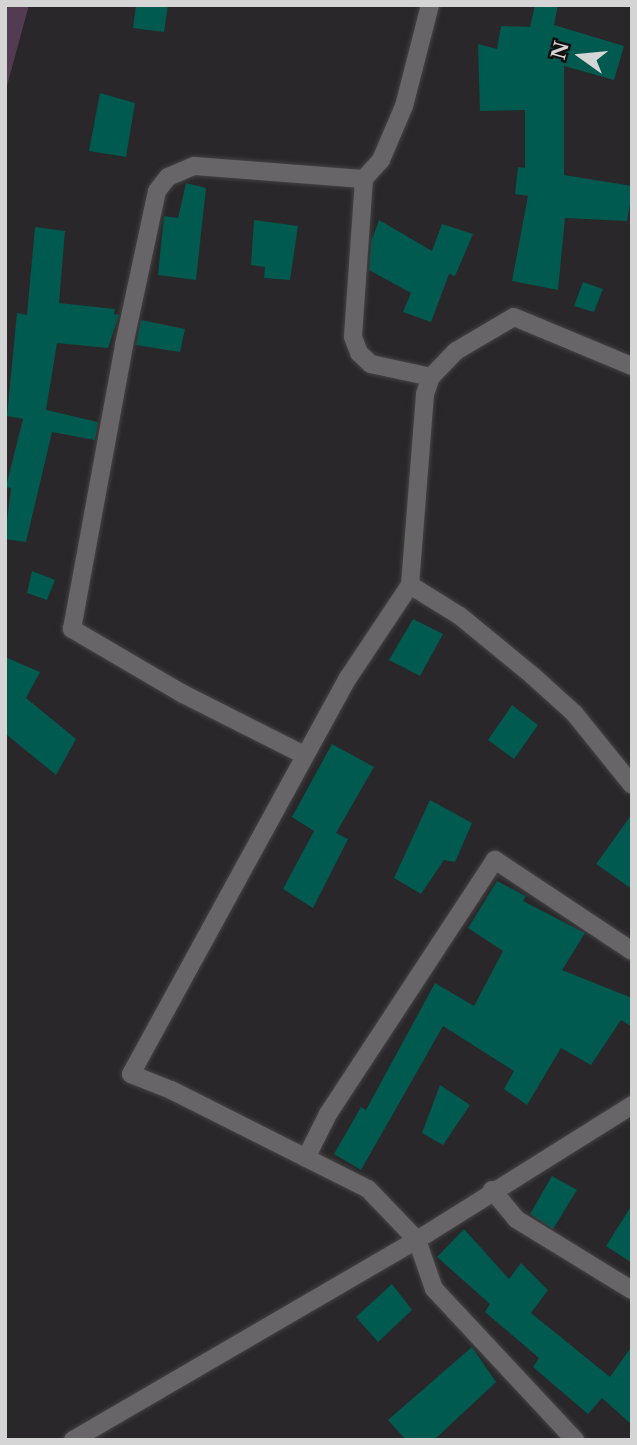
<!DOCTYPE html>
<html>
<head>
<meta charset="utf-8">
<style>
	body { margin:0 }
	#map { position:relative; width:637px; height:1445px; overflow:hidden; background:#292729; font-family:"Libre Baskerville",serif }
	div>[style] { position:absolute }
	.green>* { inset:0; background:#523b53 }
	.building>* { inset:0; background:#015a4f }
	.roads { filter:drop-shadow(0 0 2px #444344) drop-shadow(0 0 2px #444344) }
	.street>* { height:18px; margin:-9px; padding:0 9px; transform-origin:9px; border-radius:9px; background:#676567 }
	span { translate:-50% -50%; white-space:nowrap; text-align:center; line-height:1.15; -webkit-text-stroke:5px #111011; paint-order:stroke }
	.frame { position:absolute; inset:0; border:7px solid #d6d5d6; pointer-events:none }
	.north { position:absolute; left:546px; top:21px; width:70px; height:70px; -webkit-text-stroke:5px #111011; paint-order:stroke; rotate:285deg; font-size:19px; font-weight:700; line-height:28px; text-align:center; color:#d6d5d6 }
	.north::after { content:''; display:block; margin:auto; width:24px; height:32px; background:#d6d5d6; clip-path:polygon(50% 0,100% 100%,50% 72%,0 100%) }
</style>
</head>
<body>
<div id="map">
	<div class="green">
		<div style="clip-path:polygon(5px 5px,29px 5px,5px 93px)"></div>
	</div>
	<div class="building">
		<div style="clip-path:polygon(136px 5px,168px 5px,164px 32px,133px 28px)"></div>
		<div style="clip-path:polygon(535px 5px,558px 5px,554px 25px,624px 46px,614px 80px,564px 66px,564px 175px,632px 186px,632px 193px,627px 221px,565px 218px,558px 290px,512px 281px,528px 196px,515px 194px,518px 167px,525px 168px,525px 110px,480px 111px,478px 44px,497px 49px,501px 26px,530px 27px)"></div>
		<div style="clip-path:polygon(100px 93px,135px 103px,126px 157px,89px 151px)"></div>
		<div style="clip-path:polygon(186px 183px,206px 188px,196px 280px,158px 275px,164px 216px,178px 218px)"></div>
		<div style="clip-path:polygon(254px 220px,298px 226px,290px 280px,264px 278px,265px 267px,251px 265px)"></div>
		<div style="clip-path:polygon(379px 220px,432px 251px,442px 224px,473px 234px,455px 276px,449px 274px,431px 322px,403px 312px,411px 293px,369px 270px,371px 242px)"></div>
		<div style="clip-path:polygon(35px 227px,65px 231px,59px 303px,115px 309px,114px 314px,119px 315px,108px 348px,57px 343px,46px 410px,98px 422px,95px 440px,52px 432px,26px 542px,5px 539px,11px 488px,6px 487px,23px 419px,7px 416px,17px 313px,27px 315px)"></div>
		<div style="clip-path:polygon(583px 282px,603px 289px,594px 312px,574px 306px)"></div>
		<div style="clip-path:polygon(141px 320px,185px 329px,180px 352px,136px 345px)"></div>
		<div style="clip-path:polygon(32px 571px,55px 580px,47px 600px,27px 593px)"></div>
		<div style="clip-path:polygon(413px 619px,443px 634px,420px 676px,389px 660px)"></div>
		<div style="clip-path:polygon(5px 657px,40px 672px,26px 698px,76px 739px,56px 775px,7px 735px,5px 738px)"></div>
		<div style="clip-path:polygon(512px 705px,538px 725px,514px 759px,488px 740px)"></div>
		<div style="clip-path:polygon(332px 744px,374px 767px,336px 833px,348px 839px,313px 908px,283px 889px,314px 831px,292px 817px)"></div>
		<div style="clip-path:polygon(430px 800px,472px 823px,455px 862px,444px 860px,421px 894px,394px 878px)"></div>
		<div style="clip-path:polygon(632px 814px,632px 889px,596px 864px)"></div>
		<div style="clip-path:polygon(497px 881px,526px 896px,523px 901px,585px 933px,562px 970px,632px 998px,632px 1027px,621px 1020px,591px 1065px,561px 1048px,527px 1105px,504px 1089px,514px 1071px,443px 1026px,361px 1170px,334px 1154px,361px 1107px,366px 1110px,435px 983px,474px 1006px,503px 951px,468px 928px)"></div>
		<div style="clip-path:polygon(440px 1085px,470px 1105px,443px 1145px,422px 1133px)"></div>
		<div style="clip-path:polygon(552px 1176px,577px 1190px,553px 1229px,530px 1214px)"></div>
		<div style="clip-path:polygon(632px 1205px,632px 1263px,606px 1246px)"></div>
		<div style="clip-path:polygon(464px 1229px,509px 1279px,521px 1263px,548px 1290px,531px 1313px,610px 1377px,632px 1346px,632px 1425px,602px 1398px,588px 1414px,533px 1367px,539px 1358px,485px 1312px,490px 1304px,437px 1257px)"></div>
		<div style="clip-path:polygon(392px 1284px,412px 1310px,378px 1342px,356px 1317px)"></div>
		<div style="clip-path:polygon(472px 1347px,496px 1382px,434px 1440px,406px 1440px,388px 1420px)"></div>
	</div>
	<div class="roads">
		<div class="street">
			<div style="left:430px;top:5px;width:104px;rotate:104.4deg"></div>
			<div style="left:404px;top:106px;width:59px;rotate:113.1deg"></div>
			<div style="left:381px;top:160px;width:25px;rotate:132deg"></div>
			<div style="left:364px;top:179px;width:158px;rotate:94deg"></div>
			<div style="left:353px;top:337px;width:17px;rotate:69deg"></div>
			<div style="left:359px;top:353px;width:16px;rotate:43deg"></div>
			<div style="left:371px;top:364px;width:61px;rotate:12.2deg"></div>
			<div style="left:410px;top:585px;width:59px;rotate:31.8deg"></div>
			<div style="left:460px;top:616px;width:94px;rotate:39.4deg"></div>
			<div style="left:533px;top:676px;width:55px;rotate:42.1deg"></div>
			<div style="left:574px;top:713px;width:92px;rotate:51.1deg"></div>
			<div style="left:304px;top:755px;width:136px;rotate:-153.2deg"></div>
			<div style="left:183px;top:694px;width:129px;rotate:-149.6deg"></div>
			<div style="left:72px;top:629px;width:289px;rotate:-79.6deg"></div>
			<div style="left:124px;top:345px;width:157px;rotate:-77.9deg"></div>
			<div style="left:157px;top:191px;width:18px;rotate:-52deg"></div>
			<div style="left:168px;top:177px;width:28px;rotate:-23deg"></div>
			<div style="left:194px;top:166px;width:170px;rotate:4.4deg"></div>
			<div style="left:306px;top:1158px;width:49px;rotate:-63.4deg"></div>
			<div style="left:328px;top:1114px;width:304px;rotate:-56.7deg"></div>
			<div style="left:495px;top:860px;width:164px;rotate:33.6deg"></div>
			<div style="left:492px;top:1190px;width:38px;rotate:50deg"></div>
			<div style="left:516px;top:1219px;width:136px;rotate:31.5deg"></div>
			<div style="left:73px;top:1440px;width:398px;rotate:-30.2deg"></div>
			<div style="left:417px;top:1240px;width:254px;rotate:-32.1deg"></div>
			<div style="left:575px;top:1440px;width:207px;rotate:-133deg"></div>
			<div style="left:434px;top:1289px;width:52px;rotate:-109.1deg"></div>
			<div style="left:417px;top:1240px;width:71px;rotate:-133.9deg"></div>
			<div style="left:368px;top:1189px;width:220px;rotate:-153.3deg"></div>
			<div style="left:171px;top:1090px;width:43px;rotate:-158.2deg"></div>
			<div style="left:131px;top:1074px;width:452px;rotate:-61.3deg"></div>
			<div style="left:348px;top:678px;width:112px;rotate:-56.3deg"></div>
			<div style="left:410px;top:585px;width:192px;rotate:-85.5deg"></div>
			<div style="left:425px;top:394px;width:18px;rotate:-71deg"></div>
			<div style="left:431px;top:377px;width:36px;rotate:-46deg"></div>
			<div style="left:456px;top:351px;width:67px;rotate:-30.4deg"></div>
			<div style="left:514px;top:317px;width:128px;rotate:22.6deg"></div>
		</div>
	</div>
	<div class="frame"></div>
	<div class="north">N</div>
</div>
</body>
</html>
